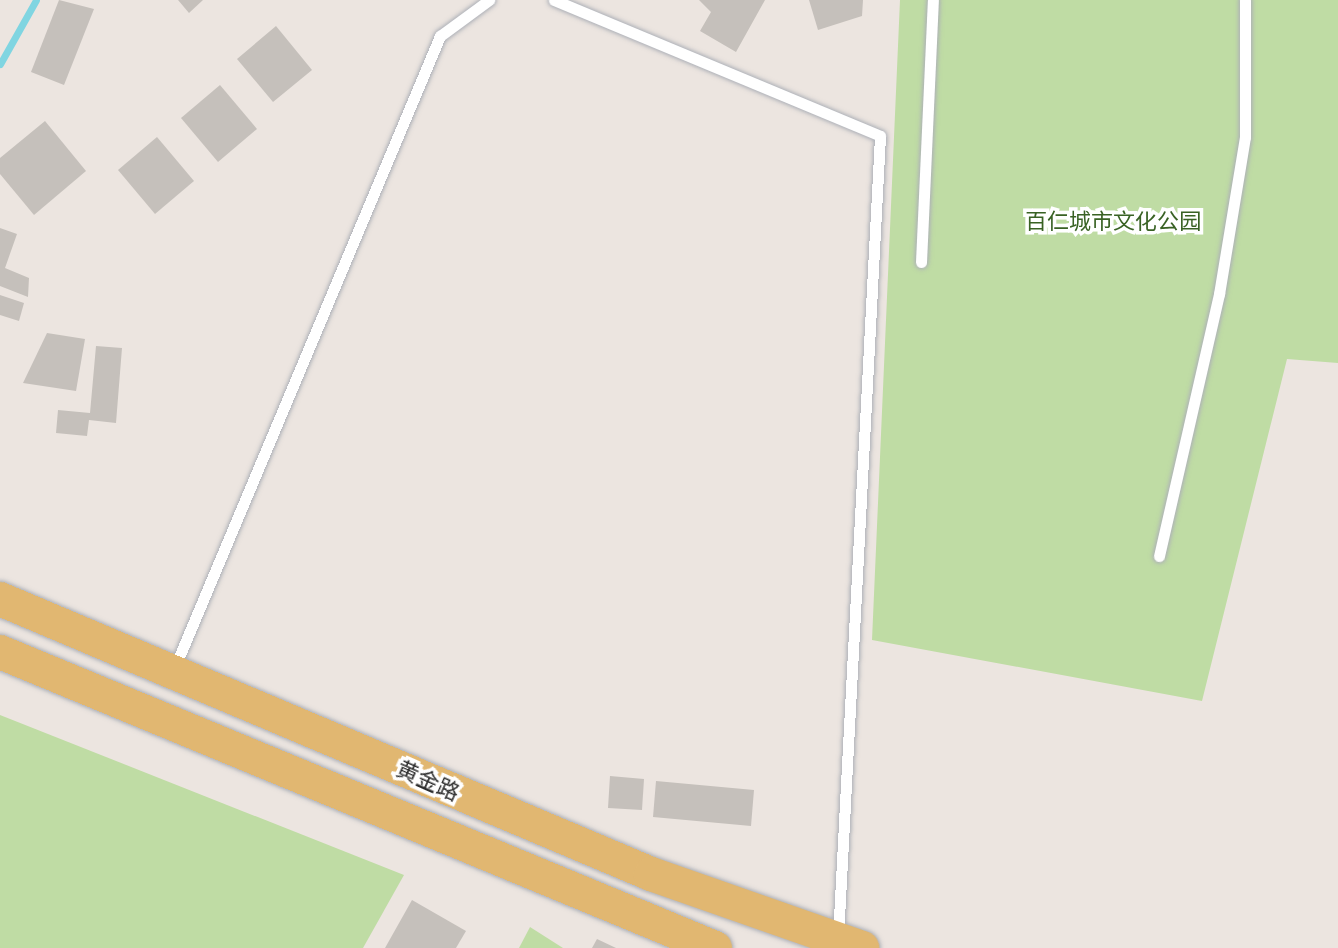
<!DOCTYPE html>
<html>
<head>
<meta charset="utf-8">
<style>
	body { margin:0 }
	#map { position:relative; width:1338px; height:948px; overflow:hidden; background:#ece5e0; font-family:"Roboto Condensed","Noto Sans SC",sans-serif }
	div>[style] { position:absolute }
	.green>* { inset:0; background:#bfdca4 }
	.stream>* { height:7px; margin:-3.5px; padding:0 3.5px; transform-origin:3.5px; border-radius:3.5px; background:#80d5e1 }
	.building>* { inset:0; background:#c5c0bb }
	.roads { filter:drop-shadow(0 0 2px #adb0b7) drop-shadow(0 0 2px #adb0b7) }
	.lane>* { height:11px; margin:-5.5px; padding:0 5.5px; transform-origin:5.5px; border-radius:5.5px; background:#fff }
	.primary>* { height:34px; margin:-17px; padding:0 17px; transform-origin:17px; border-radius:17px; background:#e1b771 }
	span { translate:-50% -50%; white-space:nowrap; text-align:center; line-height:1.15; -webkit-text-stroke:7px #fff; paint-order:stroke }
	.park-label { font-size:22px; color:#396224 }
	.street-label { font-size:22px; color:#2c2c2c }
</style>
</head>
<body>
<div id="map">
	<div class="green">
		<div style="clip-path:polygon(900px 0,1338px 0,1338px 363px,1287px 359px,1202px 701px,872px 640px)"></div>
		<div style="clip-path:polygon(0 715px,404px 875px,363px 948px,0 948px)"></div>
		<div style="clip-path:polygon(530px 927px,563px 948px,519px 948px)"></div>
	</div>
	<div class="stream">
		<div style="left:0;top:64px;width:73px;rotate:-60.6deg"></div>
	</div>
	<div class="building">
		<div style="clip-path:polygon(59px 0,94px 9px,64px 85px,31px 72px)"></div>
		<div style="clip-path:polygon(178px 0,203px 0,189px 13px)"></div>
		<div style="clip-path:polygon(699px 0,765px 0,736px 52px,700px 31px,711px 12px)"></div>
		<div style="clip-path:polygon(809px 0,863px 0,862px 16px,818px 30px)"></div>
		<div style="clip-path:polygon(276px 26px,312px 70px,273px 102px,237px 59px)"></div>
		<div style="clip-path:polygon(220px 85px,257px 129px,218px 162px,181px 118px)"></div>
		<div style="clip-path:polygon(45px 121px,86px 171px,34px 215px,0 174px,0 158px)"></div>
		<div style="clip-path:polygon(157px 137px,194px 181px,155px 214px,118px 170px)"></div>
		<div style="clip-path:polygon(0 228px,17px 234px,5px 268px,29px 278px,28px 297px,0 286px)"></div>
		<div style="clip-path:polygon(0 295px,24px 303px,19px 321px,0 315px)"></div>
		<div style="clip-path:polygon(47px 333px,85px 339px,76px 391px,23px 383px)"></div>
		<div style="clip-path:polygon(96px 346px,122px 348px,116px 423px,89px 420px,87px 436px,56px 433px,58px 410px,90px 413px)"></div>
		<div style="clip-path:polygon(610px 776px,644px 779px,642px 810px,608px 808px)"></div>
		<div style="clip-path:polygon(656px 781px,754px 790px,751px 826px,653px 817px)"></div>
		<div style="clip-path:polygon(412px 900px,466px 931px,456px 948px,385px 948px)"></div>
		<div style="clip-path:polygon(597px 939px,616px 948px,592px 948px)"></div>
	</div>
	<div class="roads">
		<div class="lane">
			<div style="left:554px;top:0;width:353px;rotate:22.6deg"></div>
			<div style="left:880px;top:136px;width:802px;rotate:93deg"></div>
			<div style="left:921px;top:262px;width:262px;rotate:-87.4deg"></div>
			<div style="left:1159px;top:556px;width:269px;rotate:-77.1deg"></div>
			<div style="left:1219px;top:294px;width:159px;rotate:-80.6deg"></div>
			<div style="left:1245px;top:137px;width:137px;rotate:-90deg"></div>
			<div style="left:174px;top:669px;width:687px;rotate:-67.21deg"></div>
			<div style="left:440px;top:36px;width:61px;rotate:-36.3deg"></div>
		</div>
		<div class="primary">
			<div style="left:0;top:599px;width:707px;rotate:22.9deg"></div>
			<div style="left:651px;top:874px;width:224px;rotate:19.3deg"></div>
			<div style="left:0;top:652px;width:774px;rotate:22.49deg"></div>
		</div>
	</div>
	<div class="park-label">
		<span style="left:1113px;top:222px">百仁城市文化公园</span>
	</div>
	<div class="street-label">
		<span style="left:428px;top:781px;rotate:24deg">黄金路</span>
	</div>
</div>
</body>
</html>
